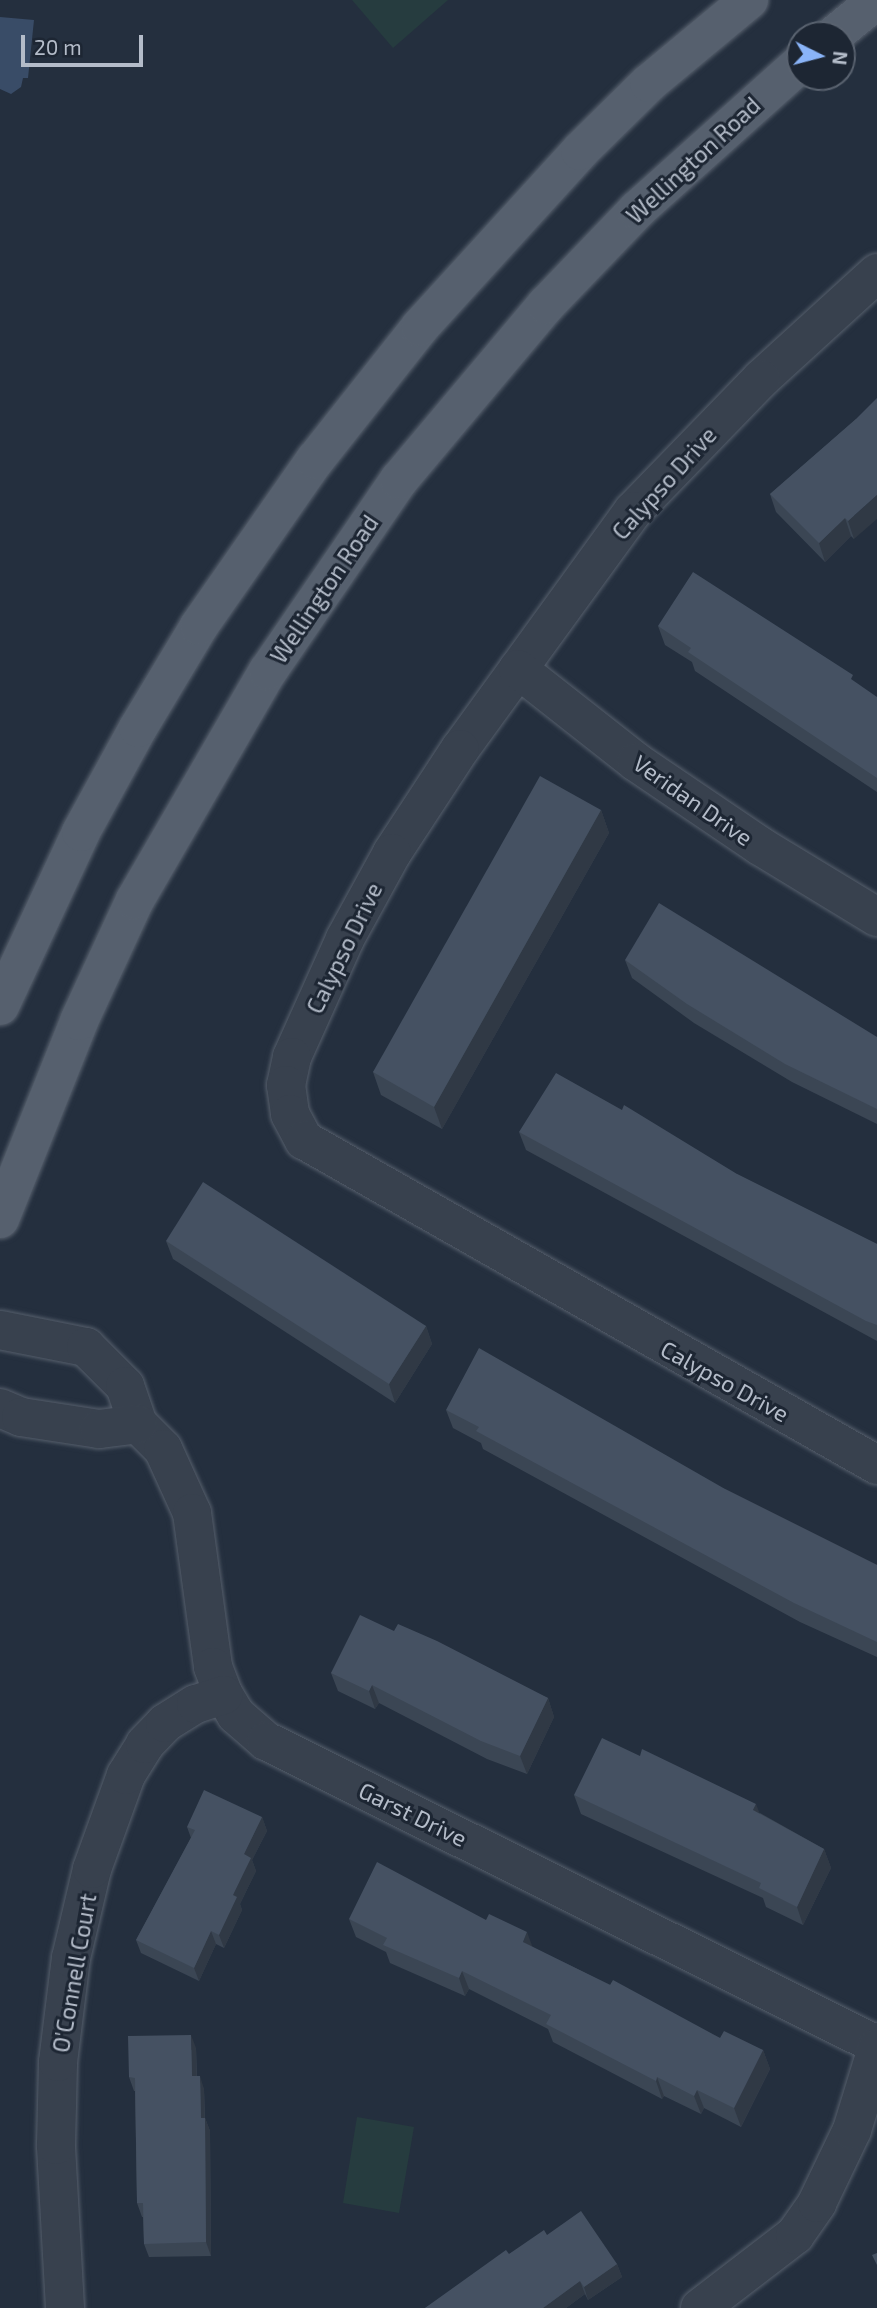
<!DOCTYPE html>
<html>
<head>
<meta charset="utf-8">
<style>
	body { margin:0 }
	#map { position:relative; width:877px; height:2308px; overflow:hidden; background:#242f3e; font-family:"Exo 2",sans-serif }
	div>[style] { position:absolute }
	.green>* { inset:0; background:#263c3f }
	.water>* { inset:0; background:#394c67 }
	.roads { filter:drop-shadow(0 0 2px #565f6c) drop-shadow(0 0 2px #565f6c) }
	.minor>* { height:38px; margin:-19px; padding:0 19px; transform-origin:19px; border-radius:19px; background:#38414e }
	.major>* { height:38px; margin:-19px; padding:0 19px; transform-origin:19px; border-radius:19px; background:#56606e }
	.wall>* { inset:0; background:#3b4654 }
	.shaded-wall>* { inset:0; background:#303945 }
	.building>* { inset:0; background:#455162 }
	span { translate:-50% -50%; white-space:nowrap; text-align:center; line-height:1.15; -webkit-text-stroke:6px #1d2633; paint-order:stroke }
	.street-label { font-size:23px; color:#b4bcc9 }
	.north { position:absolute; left:786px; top:21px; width:70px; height:70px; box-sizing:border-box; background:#1d2633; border:2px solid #59626f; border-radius:50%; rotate:96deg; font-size:19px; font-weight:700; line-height:28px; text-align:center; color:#b4bcc9 }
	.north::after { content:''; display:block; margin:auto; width:24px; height:32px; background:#8ab4f8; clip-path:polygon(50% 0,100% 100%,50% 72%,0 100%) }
	.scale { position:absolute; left:21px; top:35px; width:122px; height:32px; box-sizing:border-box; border:4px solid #b4bcc9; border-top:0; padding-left:9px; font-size:21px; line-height:24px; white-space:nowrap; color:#b4bcc9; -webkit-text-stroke:5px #1d2633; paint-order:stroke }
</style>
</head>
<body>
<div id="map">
	<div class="green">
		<div style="clip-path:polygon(352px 0,448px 0,393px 48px)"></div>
		<div style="clip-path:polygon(357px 2117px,414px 2127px,399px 2213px,343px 2203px)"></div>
	</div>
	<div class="water">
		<div style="clip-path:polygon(0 17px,34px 20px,28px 78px,23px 78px,21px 87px,11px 94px,0 89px)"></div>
	</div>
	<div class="roads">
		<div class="minor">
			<div style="left:877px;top:273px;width:157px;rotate:137.6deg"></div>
			<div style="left:761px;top:379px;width:184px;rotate:134.1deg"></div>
			<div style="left:633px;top:511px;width:294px;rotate:126deg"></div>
			<div style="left:460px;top:749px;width:124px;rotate:123.2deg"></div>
			<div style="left:392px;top:853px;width:98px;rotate:118.7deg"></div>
			<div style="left:345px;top:939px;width:129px;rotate:114.2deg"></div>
			<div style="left:292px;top:1057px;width:29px;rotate:102deg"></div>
			<div style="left:286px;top:1085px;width:29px;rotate:82deg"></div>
			<div style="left:290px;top:1114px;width:30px;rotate:62deg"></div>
			<div style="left:304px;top:1140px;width:659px;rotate:29.56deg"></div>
			<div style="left:518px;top:669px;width:150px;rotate:38.2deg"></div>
			<div style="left:636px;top:762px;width:150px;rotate:34.1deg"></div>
			<div style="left:760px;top:846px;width:137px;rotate:31.3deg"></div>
			<div style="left:0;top:1330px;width:88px;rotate:11.2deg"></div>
			<div style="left:86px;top:1347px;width:55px;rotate:45deg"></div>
			<div style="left:125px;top:1386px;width:40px;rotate:71.1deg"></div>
			<div style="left:138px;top:1424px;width:35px;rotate:45deg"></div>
			<div style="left:163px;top:1449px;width:70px;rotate:65.6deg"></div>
			<div style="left:192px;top:1513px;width:155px;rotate:82.2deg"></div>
			<div style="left:213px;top:1667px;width:30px;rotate:69deg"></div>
			<div style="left:224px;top:1695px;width:23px;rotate:59deg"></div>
			<div style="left:236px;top:1715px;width:40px;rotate:41deg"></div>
			<div style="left:266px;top:1741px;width:682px;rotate:26.45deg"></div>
			<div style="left:0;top:1408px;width:23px;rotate:23deg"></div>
			<div style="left:21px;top:1417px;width:79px;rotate:8.7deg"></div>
			<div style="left:99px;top:1429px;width:39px;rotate:-7deg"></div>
			<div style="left:65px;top:2308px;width:163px;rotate:-93.2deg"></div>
			<div style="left:56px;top:2145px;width:83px;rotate:-88.6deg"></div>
			<div style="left:58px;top:2062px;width:105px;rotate:-82.9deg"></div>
			<div style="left:71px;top:1958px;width:91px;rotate:-76.7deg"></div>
			<div style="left:92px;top:1869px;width:100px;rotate:-70.1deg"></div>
			<div style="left:126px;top:1775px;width:36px;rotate:-58deg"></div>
			<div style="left:145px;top:1744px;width:29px;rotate:-46deg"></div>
			<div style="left:165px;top:1723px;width:36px;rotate:-32deg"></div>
			<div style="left:196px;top:1704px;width:29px;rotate:-18deg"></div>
			<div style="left:700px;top:2308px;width:120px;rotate:-37.5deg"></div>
			<div style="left:795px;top:2235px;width:39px;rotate:-55deg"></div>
			<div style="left:817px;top:2203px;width:81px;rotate:-64.4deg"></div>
			<div style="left:852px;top:2130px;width:86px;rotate:-73deg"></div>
		</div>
		<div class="major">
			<div style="left:834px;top:35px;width:55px;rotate:-39.1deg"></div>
			<div style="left:0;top:1006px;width:192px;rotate:-65deg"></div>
			<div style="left:81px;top:832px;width:119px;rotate:-61.3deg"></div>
			<div style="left:138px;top:728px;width:119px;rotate:-59.1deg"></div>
			<div style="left:199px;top:626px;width:203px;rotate:-55.1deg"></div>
			<div style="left:315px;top:460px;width:169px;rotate:-51.7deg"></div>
			<div style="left:420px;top:327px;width:238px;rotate:-47.7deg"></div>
			<div style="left:580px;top:151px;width:97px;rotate:-44.6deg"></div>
			<div style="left:649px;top:83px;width:130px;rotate:-39.7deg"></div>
			<div style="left:0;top:1219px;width:213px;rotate:-68.2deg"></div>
			<div style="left:79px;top:1021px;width:133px;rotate:-65.2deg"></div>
			<div style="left:135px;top:900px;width:265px;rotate:-59.9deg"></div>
			<div style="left:268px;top:671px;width:232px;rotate:-55.6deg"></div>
			<div style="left:399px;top:480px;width:229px;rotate:-50deg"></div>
			<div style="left:546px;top:305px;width:132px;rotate:-46.2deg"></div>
			<div style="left:637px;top:210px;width:219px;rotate:-41.9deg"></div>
		</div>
	</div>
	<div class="wall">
		<div style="clip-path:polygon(856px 419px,854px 539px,851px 536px,825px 562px,776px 512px,770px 494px)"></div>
		<div style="clip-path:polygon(658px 626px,877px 697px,877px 792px,695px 671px,692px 662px,665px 645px)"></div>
		<div style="clip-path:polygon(601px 810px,609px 833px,442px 1129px,381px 1095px,373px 1072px)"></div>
		<div style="clip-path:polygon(625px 960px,877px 1037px,877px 1124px,792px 1082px,694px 1023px,632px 978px)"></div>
		<div style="clip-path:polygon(519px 1132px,737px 1174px,877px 1244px,877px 1341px,526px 1150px)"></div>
		<div style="clip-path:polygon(166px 1241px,426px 1326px,432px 1344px,395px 1403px,173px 1259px)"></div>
		<div style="clip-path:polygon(446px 1410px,725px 1489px,877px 1565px,877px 1657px,800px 1622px,483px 1449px,481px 1443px,453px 1428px)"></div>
		<div style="clip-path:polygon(394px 1631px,548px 1698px,554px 1717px,527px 1774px,487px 1759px,379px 1703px,375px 1709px,338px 1691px,331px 1673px)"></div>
		<div style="clip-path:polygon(574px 1795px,760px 1813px,824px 1849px,831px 1868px,803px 1925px,766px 1907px,763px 1898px,581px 1814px)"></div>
		<div style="clip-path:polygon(262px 1817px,267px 1831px,252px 1860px,256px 1871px,240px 1904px,242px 1910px,224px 1948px,216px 1944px,199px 1981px,141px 1953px,136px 1940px,191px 1838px,187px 1827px)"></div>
		<div style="clip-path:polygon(349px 1919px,532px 1947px,720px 2038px,763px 2050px,770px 2069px,741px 2127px,704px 2108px,701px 2114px,664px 2096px,662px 2099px,553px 2042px,548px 2029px,469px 1989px,465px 1996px,390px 1963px,386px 1952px,356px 1937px)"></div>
		<div style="clip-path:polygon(196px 2048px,197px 2076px,204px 2089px,205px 2118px,210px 2131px,211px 2256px,149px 2257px,144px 2244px,143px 2217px,142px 2217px,137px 2203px,135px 2091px,134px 2091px,129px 2077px)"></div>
		<div style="clip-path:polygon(547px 2235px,617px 2264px,622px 2277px,588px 2300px,585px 2294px,566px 2308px,425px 2308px,509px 2254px)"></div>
	</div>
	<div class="shaded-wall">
		<div style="clip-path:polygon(877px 495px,877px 519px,854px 539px,848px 521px)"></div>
		<div style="clip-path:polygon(845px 518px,851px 536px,825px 562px,819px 543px)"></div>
		<div style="clip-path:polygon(601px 810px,609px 833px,442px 1129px,434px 1107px)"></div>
		<div style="clip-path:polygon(426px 1326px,432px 1344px,395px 1403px,389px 1384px)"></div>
		<div style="clip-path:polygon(372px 1685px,379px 1703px,375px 1709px,369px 1691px)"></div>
		<div style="clip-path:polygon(548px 1698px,554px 1717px,527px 1774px,520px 1756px)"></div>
		<div style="clip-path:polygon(756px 1804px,763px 1822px,753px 1810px)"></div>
		<div style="clip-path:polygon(262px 1817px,267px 1831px,252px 1860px,256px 1871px,240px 1904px,242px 1910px,224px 1948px,219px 1935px,233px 1895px,244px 1854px)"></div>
		<div style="clip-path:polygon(824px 1849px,831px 1868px,803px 1925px,797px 1907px)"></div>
		<div style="clip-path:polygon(211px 1931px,216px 1944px,199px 1981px,194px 1968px)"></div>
		<div style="clip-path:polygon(527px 1932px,534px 1951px,523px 1942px)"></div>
		<div style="clip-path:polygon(462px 1971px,469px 1989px,465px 1996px,459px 1978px)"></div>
		<div style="clip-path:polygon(191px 2035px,196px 2048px,197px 2089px,192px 2076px)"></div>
		<div style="clip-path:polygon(763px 2050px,770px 2069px,741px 2127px,734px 2108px)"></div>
		<div style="clip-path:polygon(200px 2076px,204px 2089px,205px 2132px,201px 2118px)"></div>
		<div style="clip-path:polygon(657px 2077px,664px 2096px,662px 2099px,656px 2081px)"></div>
		<div style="clip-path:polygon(697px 2090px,704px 2108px,701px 2114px,694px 2096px)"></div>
		<div style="clip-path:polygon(205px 2118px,210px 2131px,211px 2256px,206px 2242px)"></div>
		<div style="clip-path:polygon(617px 2264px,622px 2277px,588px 2300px,584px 2287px)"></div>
		<div style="clip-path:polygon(580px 2281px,585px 2294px,566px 2308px,543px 2308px)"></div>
	</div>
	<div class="building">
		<div style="clip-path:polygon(877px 398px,877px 495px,848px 521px,845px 518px,819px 543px,770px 494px,856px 419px)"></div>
		<div style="clip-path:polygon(693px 572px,853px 675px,851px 679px,877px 697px,877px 778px,688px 652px,691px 648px,658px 626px)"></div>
		<div style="clip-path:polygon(540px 776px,601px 810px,434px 1107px,373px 1072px)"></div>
		<div style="clip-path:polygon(659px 903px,877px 1037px,877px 1109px,785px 1064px,687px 1004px,625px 960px)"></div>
		<div style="clip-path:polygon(556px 1073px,622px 1110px,624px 1105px,737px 1174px,877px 1244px,877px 1325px,866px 1321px,519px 1132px)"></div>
		<div style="clip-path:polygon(203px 1182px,426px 1326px,389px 1384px,166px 1241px)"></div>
		<div style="clip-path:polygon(479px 1348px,725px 1489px,877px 1565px,877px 1642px,794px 1603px,476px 1431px,479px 1427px,446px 1410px)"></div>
		<div style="clip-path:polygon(360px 1615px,394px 1631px,398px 1624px,437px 1641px,548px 1698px,520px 1756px,481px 1741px,372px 1685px,369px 1691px,331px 1673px)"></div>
		<div style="clip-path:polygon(602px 1738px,640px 1756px,642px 1749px,756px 1804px,753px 1810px,824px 1849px,797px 1907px,759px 1888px,761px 1883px,574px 1795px)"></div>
		<div style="clip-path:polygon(204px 1790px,262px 1817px,244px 1854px,251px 1858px,233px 1895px,237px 1897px,219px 1935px,211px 1931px,194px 1968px,136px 1940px,195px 1830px,187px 1827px)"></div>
		<div style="clip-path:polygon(377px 1862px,486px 1920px,489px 1914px,527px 1932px,523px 1942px,610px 1985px,613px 1980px,720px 2038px,724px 2031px,763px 2050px,734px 2108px,697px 2090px,694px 2096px,657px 2077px,656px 2081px,546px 2024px,551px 2015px,462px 1971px,459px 1978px,383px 1945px,387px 1938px,349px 1919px)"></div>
		<div style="clip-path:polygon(191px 2035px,192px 2076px,200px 2076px,201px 2118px,205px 2118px,206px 2242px,144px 2244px,143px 2203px,137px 2203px,135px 2078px,129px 2077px,128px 2036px)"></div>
		<div style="clip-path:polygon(581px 2211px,617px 2264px,584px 2287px,580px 2281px,543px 2308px,425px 2308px,506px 2250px,509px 2254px,544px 2230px,547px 2235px)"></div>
		<div style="clip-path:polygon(877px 2253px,877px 2265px,872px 2255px)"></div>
	</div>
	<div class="street-label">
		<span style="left:693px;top:160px;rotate:-43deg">Wellington Road</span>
		<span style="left:664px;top:483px;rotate:-48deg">Calypso Drive</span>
		<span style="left:324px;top:589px;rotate:-56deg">Wellington Road</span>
		<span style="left:693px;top:800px;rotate:35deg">Veridan Drive</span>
		<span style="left:344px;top:948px;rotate:-64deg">Calypso Drive</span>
		<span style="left:725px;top:1381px;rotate:29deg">Calypso Drive</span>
		<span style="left:413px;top:1814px;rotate:26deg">Garst Drive</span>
		<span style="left:74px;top:1973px;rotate:-80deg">O'Connell Court</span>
	</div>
	<div class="north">N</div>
	<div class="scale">20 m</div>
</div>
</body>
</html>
